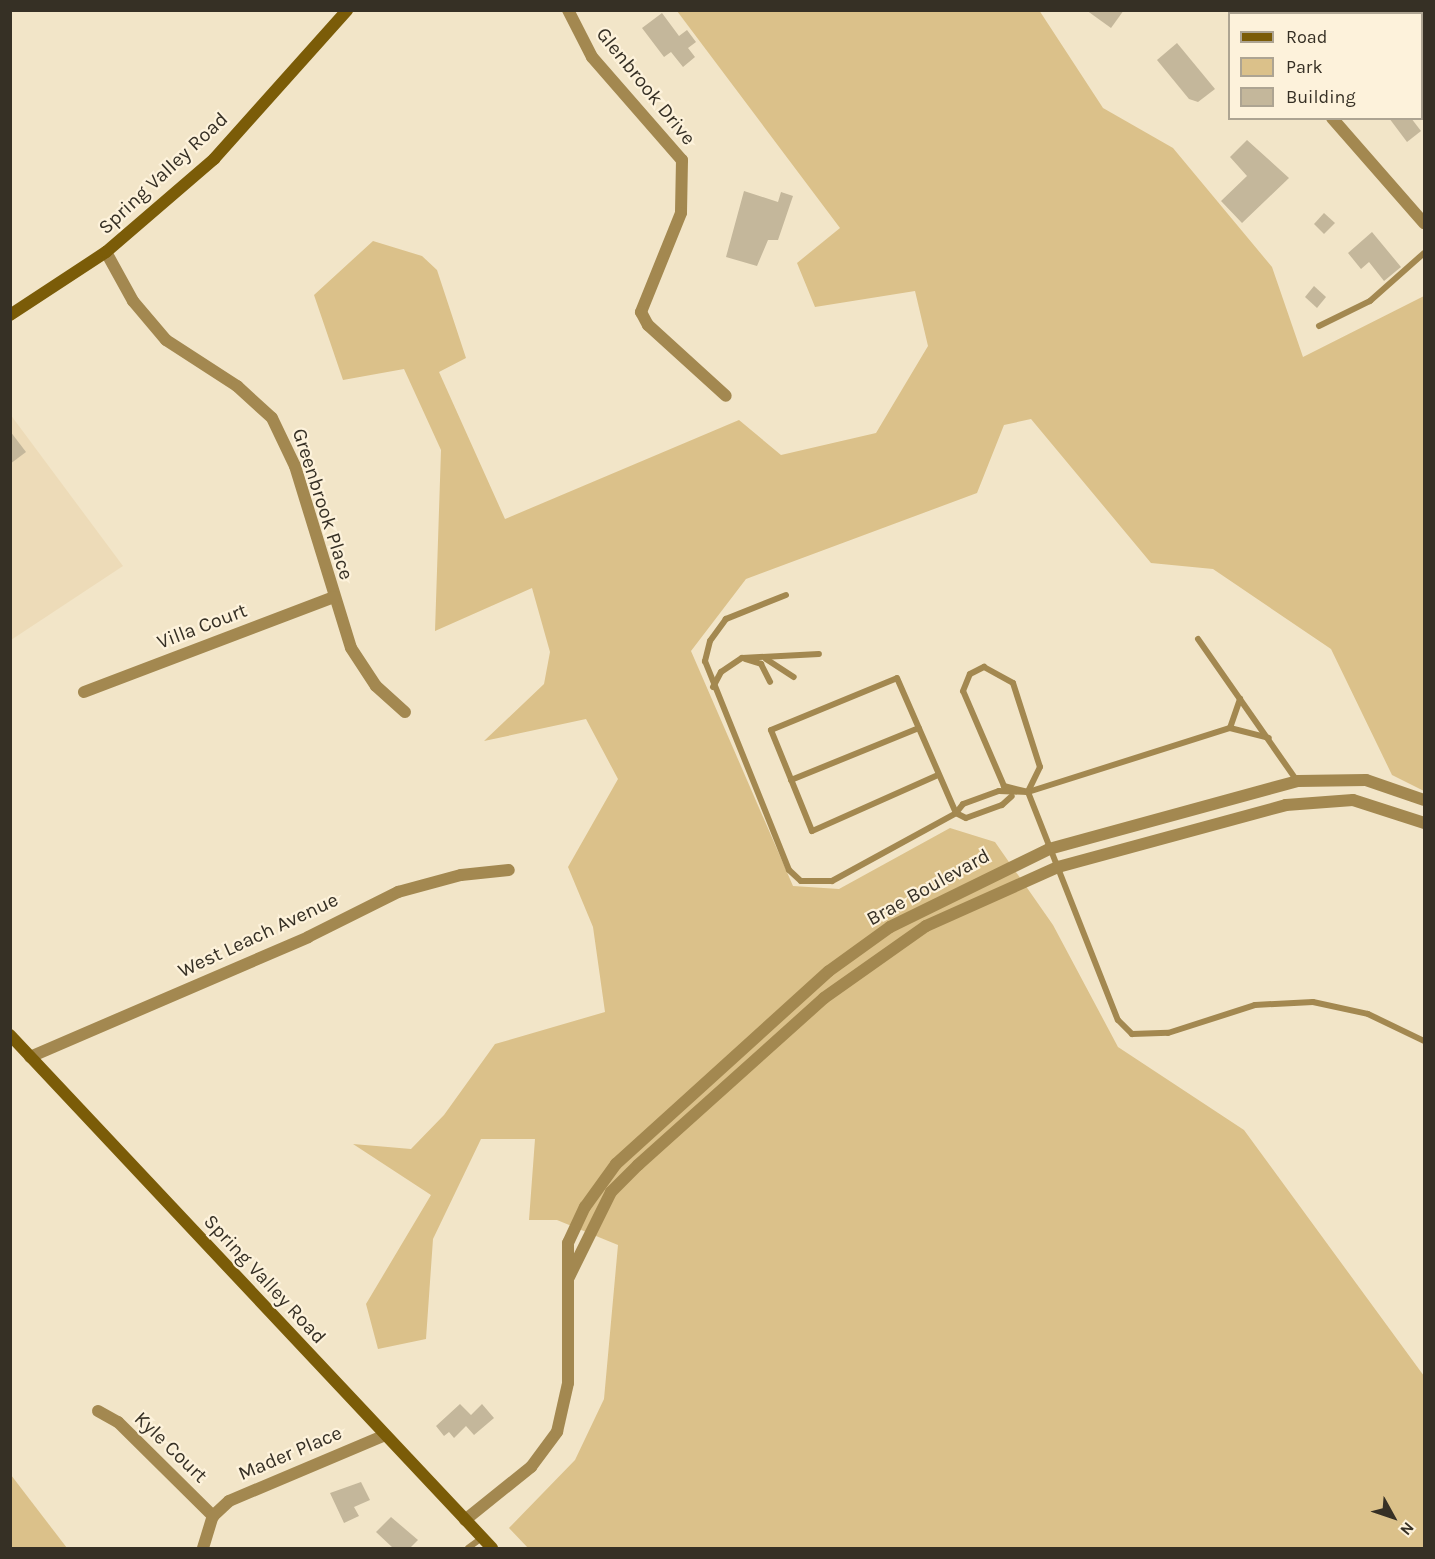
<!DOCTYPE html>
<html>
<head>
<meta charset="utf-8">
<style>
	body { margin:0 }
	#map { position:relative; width:1435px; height:1559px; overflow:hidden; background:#f2e5c8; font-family:Karla,sans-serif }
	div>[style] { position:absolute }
	.built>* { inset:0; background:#eddbb8 }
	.green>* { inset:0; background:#dbc18a }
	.building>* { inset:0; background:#c4b79b }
	.lane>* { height:6px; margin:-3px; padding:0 3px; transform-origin:3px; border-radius:3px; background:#a38850 }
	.street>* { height:12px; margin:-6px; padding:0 6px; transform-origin:6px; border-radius:6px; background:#a38850 }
	.secondary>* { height:12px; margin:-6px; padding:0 6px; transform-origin:6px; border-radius:6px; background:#7b5c08 }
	span { translate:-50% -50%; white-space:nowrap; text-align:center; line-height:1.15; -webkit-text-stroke:4.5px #fdf2db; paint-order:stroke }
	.street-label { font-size:20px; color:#363025 }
	.frame { position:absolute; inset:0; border:12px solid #363025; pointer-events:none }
	.legend { position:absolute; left:1228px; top:12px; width:195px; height:108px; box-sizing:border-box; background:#fdf2db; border:2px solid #ada492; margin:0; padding:8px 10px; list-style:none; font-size:18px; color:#363025 }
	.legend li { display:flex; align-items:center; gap:12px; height:30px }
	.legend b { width:30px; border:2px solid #ada492 }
	.north { position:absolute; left:1363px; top:1487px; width:60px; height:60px; -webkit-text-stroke:4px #fdf2db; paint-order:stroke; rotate:130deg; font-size:16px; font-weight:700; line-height:24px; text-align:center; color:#363025 }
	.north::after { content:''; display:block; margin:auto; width:21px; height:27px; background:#363025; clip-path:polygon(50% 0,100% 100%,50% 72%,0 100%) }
</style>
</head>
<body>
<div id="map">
	<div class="built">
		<div style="clip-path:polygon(10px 414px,123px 566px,11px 640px,10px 640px)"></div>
	</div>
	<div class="green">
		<div style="clip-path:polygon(1039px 10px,1103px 108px,1173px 148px,1272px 267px,1303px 357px,1424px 296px,1424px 791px,1392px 775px,1331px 649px,1213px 569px,1151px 563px,1031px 419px,1004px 425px,977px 493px,746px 579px,691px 651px,793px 886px,839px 889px,950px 828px,995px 842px,1053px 925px,1118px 1047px,1244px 1130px,1424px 1376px,1424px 1548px,528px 1548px,509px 1528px,575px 1460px,604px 1399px,618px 1245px,557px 1220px,529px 1220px,535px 1139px,481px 1139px,433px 1239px,426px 1339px,378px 1349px,366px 1304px,431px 1195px,353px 1144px,411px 1149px,444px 1115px,495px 1044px,605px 1012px,593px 927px,568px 867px,618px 779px,586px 719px,484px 741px,544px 684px,550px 652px,532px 588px,435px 631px,441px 450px,404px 369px,343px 380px,314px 295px,373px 241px,422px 256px,437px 270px,466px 358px,439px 372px,505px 519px,739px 420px,781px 455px,876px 433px,928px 346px,915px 291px,815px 307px,797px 263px,840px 228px,677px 11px)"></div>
		<div style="clip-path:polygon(11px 1475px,67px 1548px,11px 1548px)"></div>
	</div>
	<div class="building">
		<div style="clip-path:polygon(1086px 10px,1124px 10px,1111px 28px)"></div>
		<div style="clip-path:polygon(662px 13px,679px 36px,687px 30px,696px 42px,688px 48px,695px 57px,683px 67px,671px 52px,664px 57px,642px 28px)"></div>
		<div style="clip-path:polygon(1177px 43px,1215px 89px,1198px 102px,1189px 99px,1157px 60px)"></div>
		<div style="clip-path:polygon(1389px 118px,1411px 118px,1421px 131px,1407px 142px)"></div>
		<div style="clip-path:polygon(1247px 140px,1289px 178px,1242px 223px,1221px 201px,1247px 176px,1230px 157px)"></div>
		<div style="clip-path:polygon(744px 191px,778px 202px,781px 192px,793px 196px,778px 240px,768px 240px,757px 266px,726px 257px)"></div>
		<div style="clip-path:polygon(1324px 213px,1335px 223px,1324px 234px,1314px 224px)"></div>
		<div style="clip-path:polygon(1372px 232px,1401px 267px,1384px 281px,1369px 262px,1361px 269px,1348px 253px)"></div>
		<div style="clip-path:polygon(1314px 286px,1326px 297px,1317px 308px,1305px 297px)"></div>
		<div style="clip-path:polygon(10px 431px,26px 452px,10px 464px)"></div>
		<div style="clip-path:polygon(460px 1404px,471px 1415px,482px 1404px,494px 1418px,474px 1435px,466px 1426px,454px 1438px,449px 1432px,444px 1436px,436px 1426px)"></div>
		<div style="clip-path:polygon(361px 1482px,370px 1500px,354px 1507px,359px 1516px,344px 1523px,330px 1493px)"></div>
		<div style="clip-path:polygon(391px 1517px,418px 1540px,410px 1548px,393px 1548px,376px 1532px)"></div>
	</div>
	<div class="lane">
		<div style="left:1319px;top:326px;width:57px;rotate:-26.1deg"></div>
		<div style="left:1370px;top:301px;width:72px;rotate:-41.6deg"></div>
		<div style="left:786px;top:595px;width:65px;rotate:158.2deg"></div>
		<div style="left:726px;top:619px;width:27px;rotate:126deg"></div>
		<div style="left:710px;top:641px;width:21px;rotate:104deg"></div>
		<div style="left:705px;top:661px;width:225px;rotate:68.1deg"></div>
		<div style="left:789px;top:870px;width:16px;rotate:43deg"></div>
		<div style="left:801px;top:881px;width:31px"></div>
		<div style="left:832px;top:881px;width:141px;rotate:-28.7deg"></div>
		<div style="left:956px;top:813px;width:11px;rotate:-52deg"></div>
		<div style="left:963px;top:804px;width:38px;rotate:-20deg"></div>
		<div style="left:999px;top:791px;width:29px;rotate:2deg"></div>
		<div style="left:1028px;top:792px;width:212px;rotate:-17.6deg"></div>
		<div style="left:1230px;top:728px;width:40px;rotate:14.4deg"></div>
		<div style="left:1198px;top:639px;width:173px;rotate:55.1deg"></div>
		<div style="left:745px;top:659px;width:17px;rotate:17deg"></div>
		<div style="left:761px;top:664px;width:20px;rotate:63deg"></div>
		<div style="left:766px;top:659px;width:33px;rotate:33deg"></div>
		<div style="left:713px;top:687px;width:17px;rotate:-62deg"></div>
		<div style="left:721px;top:672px;width:25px;rotate:-34deg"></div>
		<div style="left:742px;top:658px;width:77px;rotate:-3deg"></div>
		<div style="left:1230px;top:728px;width:31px;rotate:-71deg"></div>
		<div style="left:938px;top:775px;width:138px;rotate:156deg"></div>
		<div style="left:812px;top:831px;width:109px;rotate:-112.1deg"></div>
		<div style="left:771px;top:730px;width:136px;rotate:-22.4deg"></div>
		<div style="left:897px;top:678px;width:147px;rotate:66.4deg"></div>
		<div style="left:956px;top:813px;width:11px;rotate:27deg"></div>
		<div style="left:966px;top:818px;width:38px;rotate:-20deg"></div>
		<div style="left:1002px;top:805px;width:13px;rotate:-42deg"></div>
		<div style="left:791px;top:780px;width:138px;rotate:-22.1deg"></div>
		<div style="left:1028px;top:792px;width:25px;rotate:-166deg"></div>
		<div style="left:1004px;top:786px;width:103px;rotate:-113.3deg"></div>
		<div style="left:963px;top:691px;width:18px;rotate:-68deg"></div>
		<div style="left:970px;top:674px;width:16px;rotate:-27deg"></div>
		<div style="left:984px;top:667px;width:33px;rotate:29deg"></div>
		<div style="left:1013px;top:683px;width:88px;rotate:72.2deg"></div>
		<div style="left:1040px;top:767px;width:28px;rotate:116deg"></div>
		<div style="left:1028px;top:792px;width:245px;rotate:68.5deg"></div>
		<div style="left:1118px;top:1020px;width:20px;rotate:45deg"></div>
		<div style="left:1132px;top:1034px;width:36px;rotate:-2deg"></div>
		<div style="left:1168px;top:1033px;width:91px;rotate:-17.8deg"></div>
		<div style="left:1255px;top:1005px;width:58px;rotate:-3deg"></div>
		<div style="left:1313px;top:1002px;width:56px;rotate:12.3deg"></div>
		<div style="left:1368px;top:1014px;width:62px;rotate:25.7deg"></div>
		<div style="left:468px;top:1548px;width:17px;rotate:-36deg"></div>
	</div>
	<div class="street">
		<div style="left:568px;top:10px;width:53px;rotate:62.9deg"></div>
		<div style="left:592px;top:57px;width:137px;rotate:48.9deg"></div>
		<div style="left:682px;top:160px;width:53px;rotate:91.1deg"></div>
		<div style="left:681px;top:213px;width:107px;rotate:112deg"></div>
		<div style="left:641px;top:312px;width:15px;rotate:62deg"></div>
		<div style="left:648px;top:325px;width:105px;rotate:42.3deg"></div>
		<div style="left:1238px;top:10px;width:5px;rotate:53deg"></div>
		<div style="left:1332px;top:118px;width:140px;rotate:48.8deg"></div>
		<div style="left:106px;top:252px;width:56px;rotate:61.1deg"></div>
		<div style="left:133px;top:301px;width:51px;rotate:49.8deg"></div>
		<div style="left:166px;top:340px;width:85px;rotate:32.9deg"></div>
		<div style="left:237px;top:386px;width:47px;rotate:42.4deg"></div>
		<div style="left:272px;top:418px;width:53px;rotate:64.4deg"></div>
		<div style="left:295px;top:466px;width:190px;rotate:72.9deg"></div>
		<div style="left:351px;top:648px;width:45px;rotate:56.7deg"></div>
		<div style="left:376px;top:686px;width:39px;rotate:42deg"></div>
		<div style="left:84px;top:692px;width:267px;rotate:-20.8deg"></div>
		<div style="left:30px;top:1057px;width:303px;rotate:-23.3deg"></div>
		<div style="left:308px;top:937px;width:101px;rotate:-26.6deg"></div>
		<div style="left:398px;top:892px;width:65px;rotate:-15.1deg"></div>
		<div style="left:461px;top:875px;width:48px;rotate:-5.9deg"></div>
		<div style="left:569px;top:1277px;width:95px;rotate:-63.7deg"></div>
		<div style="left:611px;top:1192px;width:38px;rotate:-45deg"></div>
		<div style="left:638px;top:1165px;width:250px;rotate:-41.9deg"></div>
		<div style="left:824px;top:998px;width:125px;rotate:-35.2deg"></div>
		<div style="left:926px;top:926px;width:145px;rotate:-24.1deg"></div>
		<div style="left:1058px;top:867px;width:236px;rotate:-15.2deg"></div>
		<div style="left:1286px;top:805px;width:67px;rotate:-4.3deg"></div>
		<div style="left:1353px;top:800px;width:75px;rotate:17.9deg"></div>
		<div style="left:98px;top:1411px;width:23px;rotate:29deg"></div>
		<div style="left:118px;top:1422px;width:134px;rotate:44.7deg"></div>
		<div style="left:465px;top:1520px;width:85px;rotate:-38.8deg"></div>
		<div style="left:531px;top:1467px;width:44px;rotate:-53.4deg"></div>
		<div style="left:557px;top:1432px;width:50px;rotate:-77.3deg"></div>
		<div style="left:568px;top:1383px;width:140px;rotate:-90deg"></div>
		<div style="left:568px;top:1243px;width:40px;rotate:-65deg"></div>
		<div style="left:585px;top:1207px;width:53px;rotate:-54.2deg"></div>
		<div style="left:616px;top:1164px;width:287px;rotate:-42.2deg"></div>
		<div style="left:829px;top:971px;width:75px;rotate:-35.8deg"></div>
		<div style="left:890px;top:927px;width:177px;rotate:-26.1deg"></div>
		<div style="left:1049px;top:849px;width:258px;rotate:-15.3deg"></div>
		<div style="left:1298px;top:781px;width:68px;rotate:-0.8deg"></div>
		<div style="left:1366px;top:780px;width:61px;rotate:19deg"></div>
		<div style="left:203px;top:1548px;width:34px;rotate:-73deg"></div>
		<div style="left:213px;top:1516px;width:22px;rotate:-43deg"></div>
		<div style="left:229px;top:1501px;width:169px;rotate:-22.9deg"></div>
	</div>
	<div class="secondary">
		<div style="left:10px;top:315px;width:115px;rotate:-33.3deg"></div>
		<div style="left:106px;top:252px;width:143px;rotate:-40.7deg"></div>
		<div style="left:214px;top:159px;width:200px;rotate:-48.2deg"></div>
		<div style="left:10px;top:1035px;width:704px;rotate:46.78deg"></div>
	</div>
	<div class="street-label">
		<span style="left:646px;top:86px;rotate:51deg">Glenbrook Drive</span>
		<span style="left:163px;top:173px;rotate:-43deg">Spring Valley Road</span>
		<span style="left:323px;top:504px;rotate:72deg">Greenbrook Place</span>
		<span style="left:202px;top:626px;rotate:-21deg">Villa Court</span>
		<span style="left:928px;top:887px;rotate:-29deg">Brae Boulevard</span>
		<span style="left:258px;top:935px;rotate:-25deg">West Leach Avenue</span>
		<span style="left:265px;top:1279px;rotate:47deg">Spring Valley Road</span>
		<span style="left:171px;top:1447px;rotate:44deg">Kyle Court</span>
		<span style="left:290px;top:1453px;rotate:-23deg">Mader Place</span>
	</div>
	<div class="frame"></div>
	<ul class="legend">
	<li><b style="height:8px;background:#7b5c08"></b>Road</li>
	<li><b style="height:16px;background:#dbc18a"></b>Park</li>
	<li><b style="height:16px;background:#c4b79b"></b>Building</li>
	</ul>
	<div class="north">N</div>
</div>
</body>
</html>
